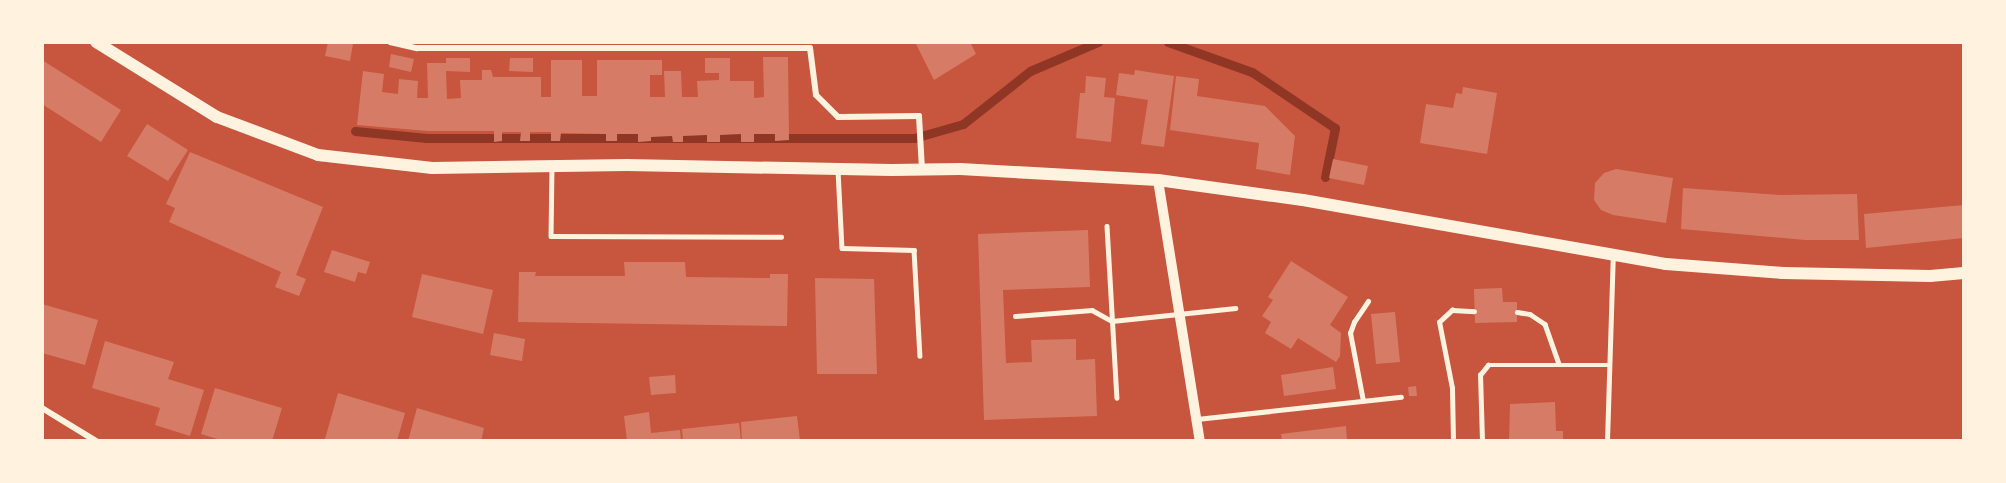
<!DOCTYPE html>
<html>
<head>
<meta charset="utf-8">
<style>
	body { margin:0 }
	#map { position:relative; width:2006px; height:483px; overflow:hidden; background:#c8553d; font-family:Figtree,sans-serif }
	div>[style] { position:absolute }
	.stream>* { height:9px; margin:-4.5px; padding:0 4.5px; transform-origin:4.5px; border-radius:4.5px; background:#8f3625 }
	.building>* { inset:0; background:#d67c66 }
	.service>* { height:4.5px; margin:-2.25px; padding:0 2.25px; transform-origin:2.25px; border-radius:2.25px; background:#fff3e0 }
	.minor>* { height:6px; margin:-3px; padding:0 3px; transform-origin:3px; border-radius:3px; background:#fff3e0 }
	.tertiary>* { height:10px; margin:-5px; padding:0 5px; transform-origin:5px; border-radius:5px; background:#fff3e0 }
	.secondary>* { height:12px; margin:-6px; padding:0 6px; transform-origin:6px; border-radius:6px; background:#fff3e0 }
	span { translate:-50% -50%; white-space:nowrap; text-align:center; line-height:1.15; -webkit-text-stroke:4.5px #fff3e0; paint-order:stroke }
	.frame { position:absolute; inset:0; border:44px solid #fff3e0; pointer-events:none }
</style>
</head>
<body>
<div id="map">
	<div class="stream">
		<div style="left:1168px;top:42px;width:89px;rotate:19.7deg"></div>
		<div style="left:1252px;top:72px;width:100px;rotate:34deg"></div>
		<div style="left:1335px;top:128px;width:50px;rotate:101.5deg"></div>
		<div style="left:355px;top:131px;width:72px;rotate:5.6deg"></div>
		<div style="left:427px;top:138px;width:487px"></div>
		<div style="left:914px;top:138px;width:51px;rotate:-15.9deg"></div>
		<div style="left:963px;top:124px;width:85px;rotate:-38.3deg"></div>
		<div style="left:1030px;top:71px;width:74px;rotate:-23.1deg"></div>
	</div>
	<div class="building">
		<div style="clip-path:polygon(328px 42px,353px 44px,350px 61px,325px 56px)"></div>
		<div style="clip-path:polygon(915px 42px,970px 42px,976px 54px,934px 80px)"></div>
		<div style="clip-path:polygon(391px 54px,414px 59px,411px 72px,389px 67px)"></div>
		<div style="clip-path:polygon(763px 57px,788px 57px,789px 140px,775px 141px,775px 134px,754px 134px,754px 142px,741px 142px,741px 134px,720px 135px,720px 142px,707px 142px,707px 135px,683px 136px,683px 142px,673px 142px,672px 136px,651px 137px,651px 141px,638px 142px,638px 134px,617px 134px,617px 141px,606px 141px,606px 134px,561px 133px,560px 141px,551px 141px,551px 132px,530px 132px,530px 141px,520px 141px,521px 132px,502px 132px,502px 141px,494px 142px,494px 131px,428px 131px,357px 125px,363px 71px,384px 74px,382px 92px,398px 94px,399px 79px,418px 81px,417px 98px,428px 98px,427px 63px,446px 63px,446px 58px,470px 58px,470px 72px,446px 71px,447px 99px,461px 98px,460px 80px,482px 80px,482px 70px,491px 70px,493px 77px,541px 77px,541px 97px,551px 97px,551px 60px,582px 60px,582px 96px,597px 96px,597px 60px,662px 60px,662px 75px,650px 75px,650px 97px,665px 97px,664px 71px,681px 71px,682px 97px,698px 97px,697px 81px,719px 80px,719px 73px,705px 73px,705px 58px,730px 58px,730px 81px,754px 81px,754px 98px,764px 97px)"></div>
		<div style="clip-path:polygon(510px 58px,533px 58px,533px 72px,509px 71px)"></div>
		<div style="clip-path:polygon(42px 60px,121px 110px,101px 142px,42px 104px)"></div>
		<div style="clip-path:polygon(1135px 70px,1174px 76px,1164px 147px,1141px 144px,1148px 100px,1116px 95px,1119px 73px,1134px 75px)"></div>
		<div style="clip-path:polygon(1086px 76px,1106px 78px,1104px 97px,1115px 98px,1111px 142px,1076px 138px,1080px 93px,1085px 93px)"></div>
		<div style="clip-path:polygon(1176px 76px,1199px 79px,1197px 96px,1265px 106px,1295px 136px,1290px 175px,1256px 169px,1259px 143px,1170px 130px)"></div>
		<div style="clip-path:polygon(1463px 87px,1497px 93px,1487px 154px,1420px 143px,1426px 104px,1453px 108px,1456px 93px,1462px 94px)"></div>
		<div style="clip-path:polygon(147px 124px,188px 150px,168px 181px,127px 156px)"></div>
		<div style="clip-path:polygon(190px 152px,323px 207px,296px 275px,306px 279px,299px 296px,275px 287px,281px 272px,169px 222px,175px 208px,166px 204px)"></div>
		<div style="clip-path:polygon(1333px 159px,1368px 166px,1364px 185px,1329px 178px)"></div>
		<div style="clip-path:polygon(1616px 169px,1673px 178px,1666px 223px,1613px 215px,1601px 210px,1594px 200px,1595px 183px,1604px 173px)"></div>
		<div style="clip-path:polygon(1683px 188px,1780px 195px,1857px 194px,1859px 240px,1805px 240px,1681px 229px)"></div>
		<div style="clip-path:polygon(1964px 205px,1964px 238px,1866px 248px,1864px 214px)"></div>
		<div style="clip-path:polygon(1088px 230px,1090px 287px,1003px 290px,1006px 363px,1032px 362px,1031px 340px,1076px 339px,1076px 360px,1095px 359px,1097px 416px,984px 420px,978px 234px)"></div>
		<div style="clip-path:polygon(332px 250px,370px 262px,366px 274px,358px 272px,355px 282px,324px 272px)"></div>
		<div style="clip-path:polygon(1291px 261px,1348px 297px,1330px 325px,1341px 333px,1340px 356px,1336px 362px,1298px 338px,1291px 349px,1265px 333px,1271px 322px,1262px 316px,1273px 300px,1268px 297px)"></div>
		<div style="clip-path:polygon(624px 262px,685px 262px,686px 277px,770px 278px,770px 274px,788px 274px,787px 326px,518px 322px,519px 272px,536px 272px,535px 276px,625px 276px)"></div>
		<div style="clip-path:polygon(422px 274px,493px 290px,483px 334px,412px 317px)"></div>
		<div style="clip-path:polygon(815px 278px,874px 279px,877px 374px,817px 374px)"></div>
		<div style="clip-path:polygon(1502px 288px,1503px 302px,1517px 302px,1517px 322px,1475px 323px,1474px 289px)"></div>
		<div style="clip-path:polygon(42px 304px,98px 320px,85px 365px,42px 353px)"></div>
		<div style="clip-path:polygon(1395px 312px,1400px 362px,1376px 364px,1371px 314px)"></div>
		<div style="clip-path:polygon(494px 333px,525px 339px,522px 361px,490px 355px)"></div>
		<div style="clip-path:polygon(105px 341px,174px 362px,168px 379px,204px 390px,190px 436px,155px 425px,160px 408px,92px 388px)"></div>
		<div style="clip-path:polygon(1333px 367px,1336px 389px,1284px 396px,1281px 375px)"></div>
		<div style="clip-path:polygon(675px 375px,676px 393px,651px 395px,649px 377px)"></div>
		<div style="clip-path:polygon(1416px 386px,1417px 396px,1409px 396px,1408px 387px)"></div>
		<div style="clip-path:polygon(215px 388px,282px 408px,272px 441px,224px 441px,201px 434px)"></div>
		<div style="clip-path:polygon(338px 393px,405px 413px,397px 441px,325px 439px)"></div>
		<div style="clip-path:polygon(1555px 402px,1556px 431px,1563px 431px,1563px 441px,1509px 441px,1510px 404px)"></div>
		<div style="clip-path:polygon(417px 408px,484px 428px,481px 441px,408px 441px)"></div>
		<div style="clip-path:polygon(649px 412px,651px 433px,680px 430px,681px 441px,627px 441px,624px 416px)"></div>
		<div style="clip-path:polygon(797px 416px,800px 441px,742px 441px,741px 422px)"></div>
		<div style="clip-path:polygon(739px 423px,741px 441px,683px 441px,682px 429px)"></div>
		<div style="clip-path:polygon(1346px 426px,1347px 441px,1282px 441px,1281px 434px)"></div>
	</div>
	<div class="service">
		<div style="left:552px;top:167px;width:69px;rotate:90.8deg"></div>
		<div style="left:551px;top:236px;width:230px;rotate:0.2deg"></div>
		<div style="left:838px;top:170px;width:78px;rotate:87.1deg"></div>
		<div style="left:842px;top:248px;width:72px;rotate:1.6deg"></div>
		<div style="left:914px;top:250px;width:106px;rotate:86.8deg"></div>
		<div style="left:1107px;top:226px;width:172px;rotate:86.7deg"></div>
		<div style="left:1517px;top:312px;width:13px;rotate:9deg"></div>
		<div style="left:1530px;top:314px;width:18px;rotate:34deg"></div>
		<div style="left:1545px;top:324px;width:42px;rotate:70.7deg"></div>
		<div style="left:1015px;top:316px;width:77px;rotate:-4.5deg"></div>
		<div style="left:1092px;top:310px;width:23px;rotate:29deg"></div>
		<div style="left:1112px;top:321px;width:124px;rotate:-6deg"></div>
		<div style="left:1363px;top:401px;width:69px;rotate:-100.8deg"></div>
		<div style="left:1350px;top:333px;width:12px;rotate:-70deg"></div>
		<div style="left:1354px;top:322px;width:25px;rotate:-56deg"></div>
		<div style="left:1197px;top:419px;width:205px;rotate:-6.2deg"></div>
		<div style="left:1453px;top:441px;width:53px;rotate:-91.1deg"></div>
		<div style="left:1452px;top:388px;width:67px;rotate:-101.1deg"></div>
		<div style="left:1439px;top:322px;width:18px;rotate:-43deg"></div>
		<div style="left:1452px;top:310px;width:22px;rotate:3deg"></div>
		<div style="left:1482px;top:441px;width:66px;rotate:-91.7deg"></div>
		<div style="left:1480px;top:375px;width:13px;rotate:-51deg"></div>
		<div style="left:1488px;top:365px;width:120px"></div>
		<div style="left:1607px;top:441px;width:186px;rotate:-88.2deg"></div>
	</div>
	<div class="minor">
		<div style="left:390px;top:42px;width:28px;rotate:13deg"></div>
		<div style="left:417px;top:48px;width:393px"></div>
		<div style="left:810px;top:48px;width:47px;rotate:82.7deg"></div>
		<div style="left:816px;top:95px;width:31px;rotate:45deg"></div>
		<div style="left:838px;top:117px;width:81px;rotate:-0.7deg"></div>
		<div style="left:919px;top:116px;width:53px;rotate:86.8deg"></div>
		<div style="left:42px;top:408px;width:63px;rotate:31.4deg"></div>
	</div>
	<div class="tertiary">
		<div style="left:1158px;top:180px;width:264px;rotate:80.9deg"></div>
	</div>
	<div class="secondary">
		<div style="left:96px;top:42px;width:142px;rotate:31.8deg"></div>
		<div style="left:217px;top:117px;width:108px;rotate:20.6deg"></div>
		<div style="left:318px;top:155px;width:115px;rotate:6.5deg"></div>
		<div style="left:432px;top:168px;width:195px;rotate:-0.9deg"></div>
		<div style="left:627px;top:165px;width:265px;rotate:1.1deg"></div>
		<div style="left:892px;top:170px;width:68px;rotate:-0.8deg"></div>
		<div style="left:960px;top:169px;width:198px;rotate:3.2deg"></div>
		<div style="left:1158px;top:180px;width:146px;rotate:7.9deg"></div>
		<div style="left:1303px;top:200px;width:369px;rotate:10deg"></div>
		<div style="left:1666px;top:264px;width:117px;rotate:4.4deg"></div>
		<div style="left:1783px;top:273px;width:147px;rotate:1.2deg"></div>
		<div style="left:1930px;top:276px;width:34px;rotate:-5deg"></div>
	</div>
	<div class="frame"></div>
</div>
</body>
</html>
